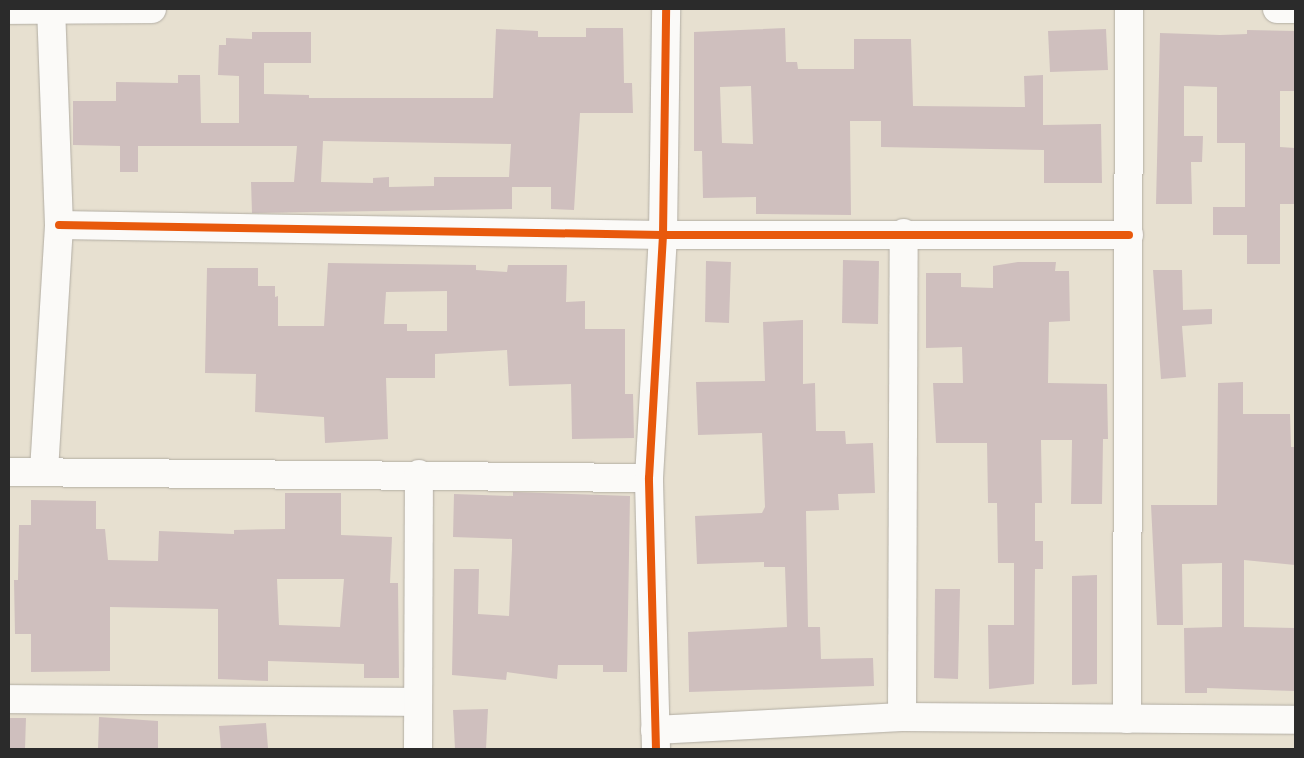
<!DOCTYPE html>
<html>
<head>
<meta charset="utf-8">
<style>
	body { margin:0 }
	#map { position:relative; width:1304px; height:758px; overflow:hidden; background:#e7e0d0; font-family:Itim,sans-serif }
	div>[style] { position:absolute }
	.building>* { inset:0; background:#cfbfbe }
	.roads { filter:drop-shadow(0 0 1px #b2ada3) drop-shadow(0 0 1px #b2ada3) }
	.minor>* { height:28px; margin:-14px; padding:0 14px; transform-origin:14px; border-radius:14px; background:#fbfaf8 }
	.cycleway>* { height:8px; margin:-4px; padding:0 4px; transform-origin:4px; border-radius:4px; background:#e8590c }
	span { translate:-50% -50%; white-space:nowrap; text-align:center; line-height:1.15; -webkit-text-stroke:4px #f7f3e8; paint-order:stroke }
	.frame { position:absolute; inset:0; border:10px solid #2b2b2b; pointer-events:none }
</style>
</head>
<body>
<div id="map">
	<div class="building">
		<div style="clip-path:polygon(evenodd,586px 28px,623px 28px,624px 83px,632px 83px,633px 113px,580px 113px,574px 210px,551px 209px,551px 187px,512px 187px,512px 209px,252px 213px,251px 182px,294px 182px,297px 146px,138px 146px,138px 172px,120px 172px,120px 146px,73px 145px,73px 101px,116px 101px,116px 82px,178px 83px,178px 75px,200px 75px,201px 123px,239px 123px,239px 76px,218px 75px,219px 45px,226px 45px,226px 38px,252px 39px,252px 32px,311px 32px,311px 63px,264px 63px,264px 94px,309px 95px,309px 98px,493px 98px,496px 29px,538px 31px,538px 37px,586px 37px,586px 28px,323px 141px,511px 144px,509px 177px,434px 177px,434px 186px,389px 187px,389px 177px,373px 178px,373px 183px,321px 182px,323px 141px)"></div>
		<div style="clip-path:polygon(evenodd,785px 28px,786px 62px,797px 62px,798px 69px,854px 69px,854px 39px,911px 39px,913px 106px,1025px 107px,1024px 76px,1043px 75px,1043px 125px,1101px 124px,1102px 183px,1044px 183px,1044px 150px,881px 147px,881px 121px,850px 121px,851px 215px,756px 214px,756px 197px,703px 198px,702px 151px,694px 151px,694px 32px,785px 28px,751px 86px,753px 144px,722px 143px,720px 87px,751px 86px)"></div>
		<div style="clip-path:polygon(1106px 29px,1108px 70px,1050px 72px,1048px 31px)"></div>
		<div style="clip-path:polygon(1247px 30px,1295px 31px,1295px 91px,1280px 91px,1280px 147px,1295px 148px,1295px 204px,1280px 204px,1280px 264px,1247px 264px,1247px 235px,1213px 235px,1213px 207px,1245px 207px,1245px 143px,1217px 143px,1217px 87px,1184px 86px,1184px 136px,1203px 136px,1202px 162px,1191px 162px,1192px 204px,1156px 204px,1160px 33px,1220px 35px,1247px 34px)"></div>
		<div style="clip-path:polygon(843px 260px,879px 261px,878px 324px,842px 323px)"></div>
		<div style="clip-path:polygon(706px 261px,731px 262px,729px 323px,705px 322px)"></div>
		<div style="clip-path:polygon(1018px 262px,1056px 262px,1055px 271px,1069px 271px,1070px 321px,1049px 322px,1048px 383px,1107px 384px,1108px 439px,1103px 439px,1102px 504px,1071px 504px,1072px 440px,1041px 440px,1042px 503px,1035px 503px,1035px 541px,1043px 541px,1043px 569px,1035px 569px,1034px 684px,989px 689px,988px 625px,1014px 625px,1014px 563px,998px 563px,997px 503px,988px 503px,987px 443px,936px 443px,933px 383px,963px 383px,962px 347px,926px 348px,926px 273px,961px 273px,961px 287px,993px 288px,993px 266px)"></div>
		<div style="clip-path:polygon(evenodd,328px 263px,476px 265px,476px 270px,507px 272px,508px 265px,567px 265px,566px 302px,585px 301px,585px 329px,625px 329px,625px 394px,633px 394px,634px 438px,572px 439px,571px 384px,509px 386px,507px 350px,435px 354px,435px 378px,386px 378px,388px 439px,325px 443px,324px 417px,255px 412px,256px 374px,205px 373px,207px 268px,258px 268px,258px 286px,275px 286px,275px 297px,278px 296px,278px 326px,324px 326px,328px 263px,447px 291px,447px 331px,407px 331px,407px 324px,384px 324px,386px 292px,447px 291px)"></div>
		<div style="clip-path:polygon(1153px 270px,1182px 270px,1183px 310px,1212px 309px,1212px 324px,1182px 326px,1186px 377px,1161px 379px)"></div>
		<div style="clip-path:polygon(803px 320px,803px 384px,815px 383px,816px 431px,845px 431px,846px 444px,873px 443px,875px 493px,838px 494px,839px 510px,806px 511px,808px 627px,820px 627px,821px 659px,873px 658px,874px 686px,689px 692px,688px 632px,787px 627px,785px 567px,764px 567px,764px 562px,697px 564px,695px 516px,762px 513px,765px 507px,762px 433px,698px 435px,696px 382px,765px 381px,763px 322px)"></div>
		<div style="clip-path:polygon(1243px 382px,1243px 414px,1290px 414px,1291px 447px,1295px 447px,1295px 565px,1244px 560px,1244px 627px,1295px 628px,1295px 691px,1207px 688px,1207px 693px,1185px 693px,1184px 628px,1222px 627px,1222px 563px,1182px 564px,1183px 625px,1157px 625px,1151px 505px,1217px 505px,1218px 383px)"></div>
		<div style="clip-path:polygon(513px 492px,630px 496px,627px 672px,603px 672px,603px 665px,558px 665px,557px 679px,507px 672px,506px 680px,452px 675px,454px 569px,479px 569px,478px 614px,509px 616px,512px 549px,512px 539px,453px 537px,454px 494px,513px 496px)"></div>
		<div style="clip-path:polygon(evenodd,285px 493px,341px 493px,341px 535px,392px 537px,390px 583px,398px 583px,399px 678px,364px 678px,364px 664px,268px 661px,268px 681px,218px 679px,218px 609px,110px 607px,110px 671px,31px 672px,31px 634px,15px 634px,14px 580px,18px 580px,19px 525px,31px 525px,31px 500px,96px 501px,96px 529px,105px 529px,108px 560px,158px 561px,159px 531px,234px 534px,234px 530px,285px 529px,285px 493px,277px 579px,344px 579px,340px 627px,279px 625px,277px 579px)"></div>
		<div style="clip-path:polygon(1097px 575px,1097px 684px,1072px 685px,1072px 576px)"></div>
		<div style="clip-path:polygon(935px 589px,960px 589px,958px 679px,934px 678px)"></div>
		<div style="clip-path:polygon(488px 709px,486px 749px,455px 749px,453px 710px)"></div>
		<div style="clip-path:polygon(99px 717px,158px 721px,158px 749px,98px 749px)"></div>
		<div style="clip-path:polygon(9px 718px,26px 718px,25px 749px,9px 749px)"></div>
		<div style="clip-path:polygon(266px 723px,268px 748px,221px 749px,219px 726px)"></div>
	</div>
	<div class="roads">
		<div class="minor">
			<div style="left:1277px;top:9px;width:18px"></div>
			<div style="left:9px;top:10px;width:143px;rotate:-0.4deg"></div>
			<div style="left:59px;top:225px;width:604px;rotate:0.95deg"></div>
			<div style="left:663px;top:235px;width:466px"></div>
			<div style="left:44px;top:471px;width:246px;rotate:-86.5deg"></div>
			<div style="left:59px;top:225px;width:216px;rotate:-92.1deg"></div>
			<div style="left:9px;top:472px;width:640px;rotate:0.54deg"></div>
			<div style="left:9px;top:699px;width:408px;rotate:0.4deg"></div>
			<div style="left:902px;top:717px;width:484px;rotate:-89.8deg"></div>
			<div style="left:1127px;top:719px;width:710px;rotate:-89.84deg"></div>
			<div style="left:655px;top:730px;width:247px;rotate:-3deg"></div>
			<div style="left:902px;top:717px;width:393px;rotate:0.4deg"></div>
			<div style="left:418px;top:749px;width:275px;rotate:-89.8deg"></div>
			<div style="left:656px;top:749px;width:271px;rotate:-91.5deg"></div>
			<div style="left:649px;top:478px;width:243px;rotate:-86.7deg"></div>
			<div style="left:663px;top:235px;width:226px;rotate:-89.2deg"></div>
		</div>
	</div>
	<div class="cycleway">
		<div style="left:59px;top:225px;width:604px;rotate:0.95deg"></div>
		<div style="left:663px;top:235px;width:466px"></div>
		<div style="left:656px;top:749px;width:271px;rotate:-91.5deg"></div>
		<div style="left:649px;top:478px;width:243px;rotate:-86.7deg"></div>
		<div style="left:663px;top:235px;width:226px;rotate:-89.2deg"></div>
	</div>
	<div class="frame"></div>
</div>
</body>
</html>
